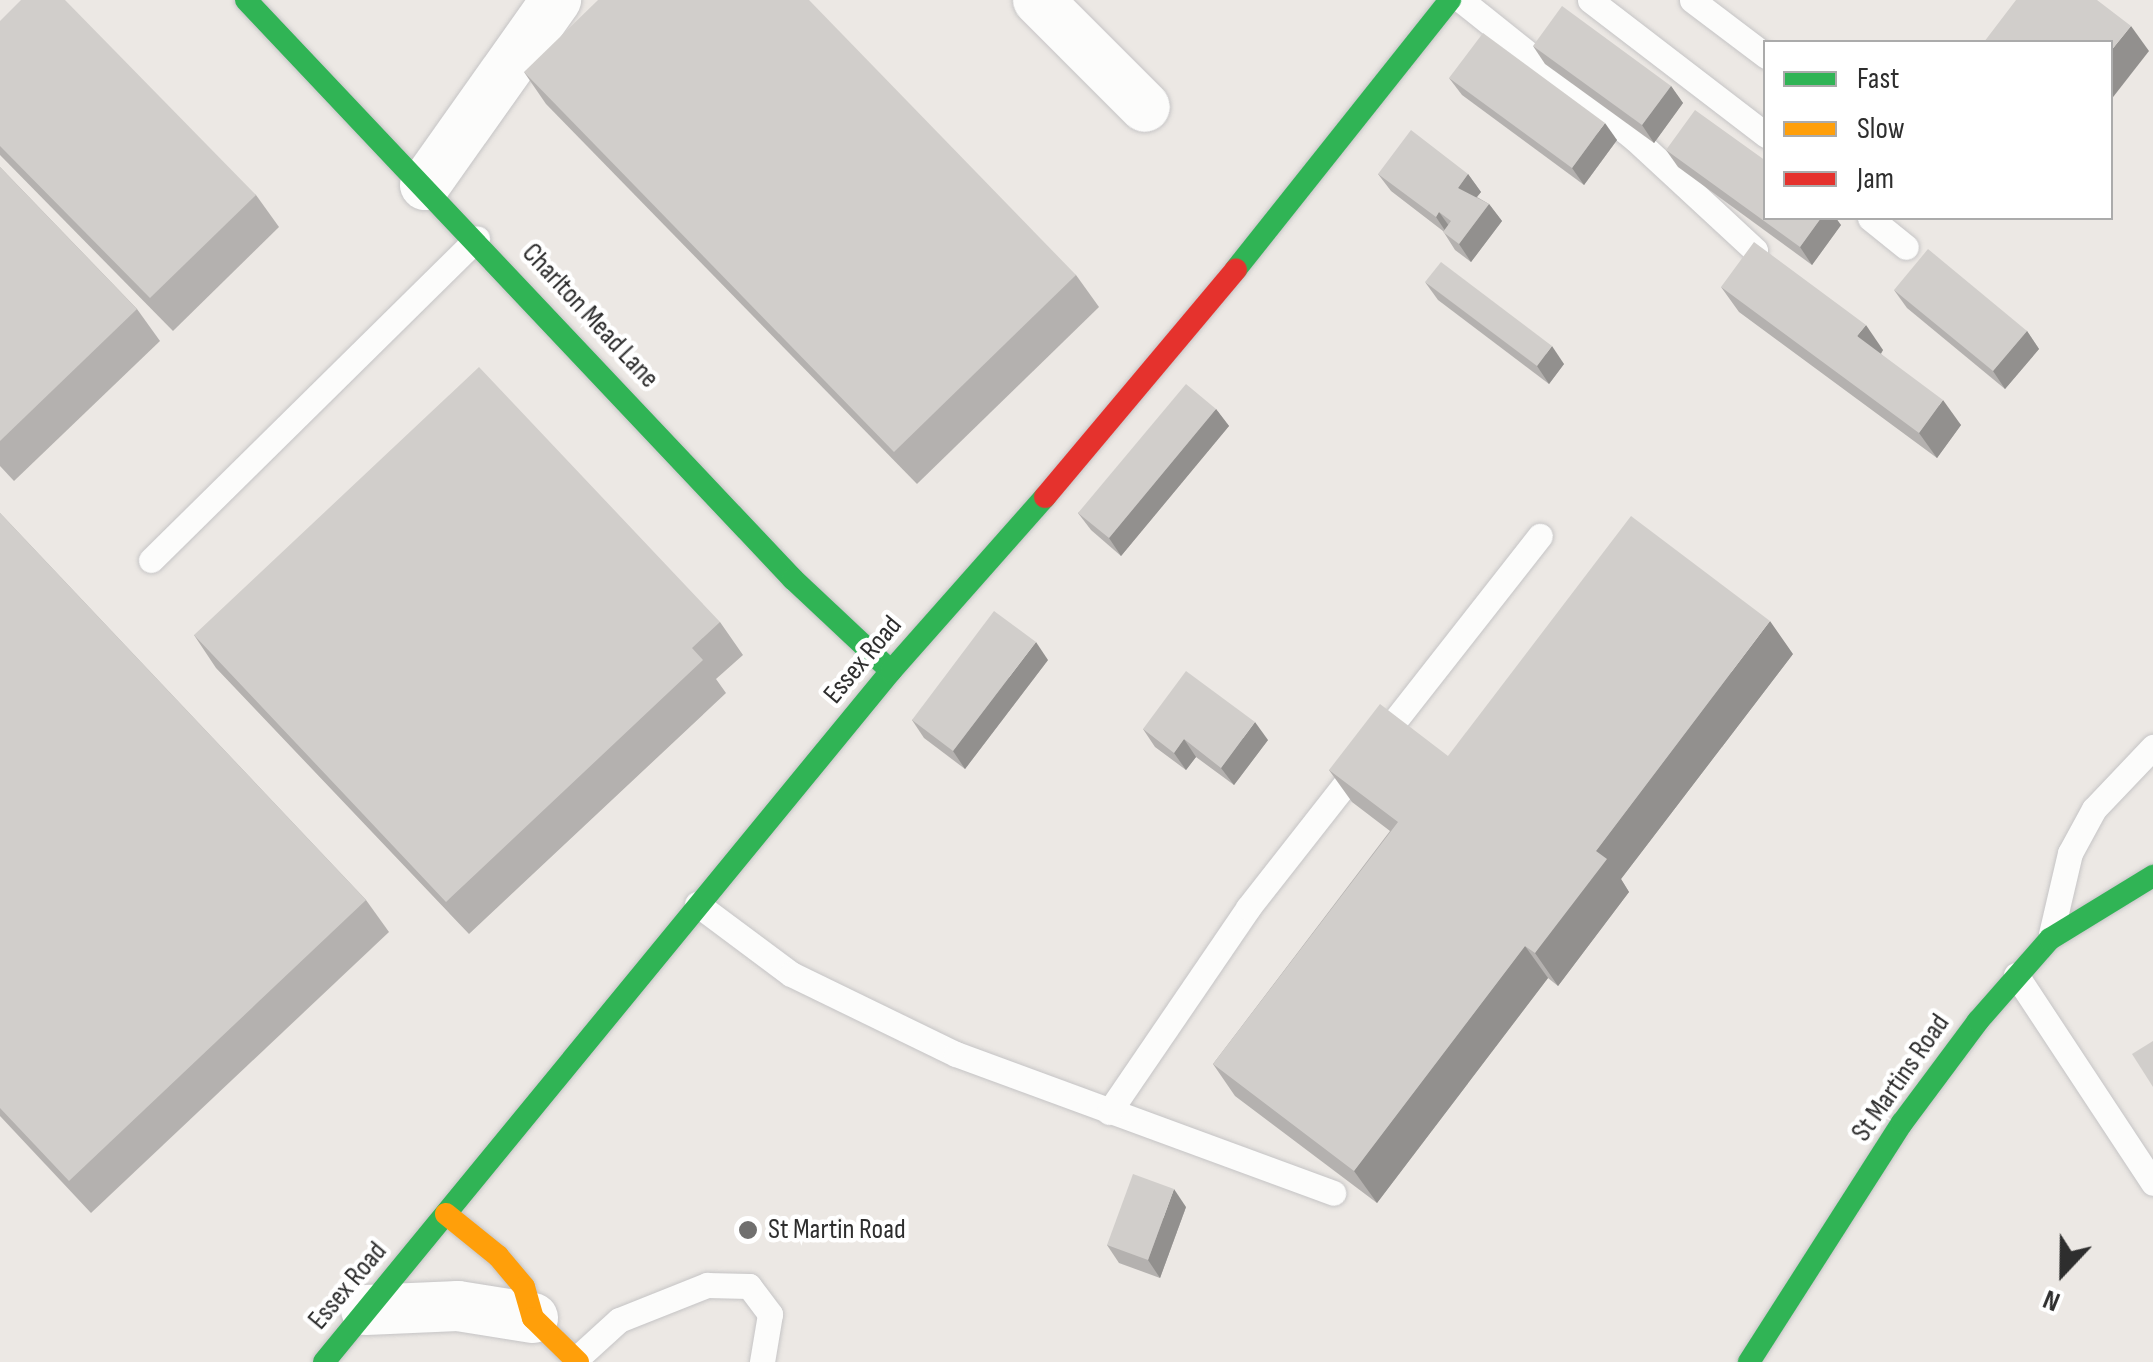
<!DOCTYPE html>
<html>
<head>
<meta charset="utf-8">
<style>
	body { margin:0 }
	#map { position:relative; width:2153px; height:1362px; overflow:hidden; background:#ece8e4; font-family:"Sofia Sans Condensed",sans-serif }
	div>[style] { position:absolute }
	.roads { filter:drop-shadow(0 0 2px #c5c4c5) drop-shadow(0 0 2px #c5c4c5) }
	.lane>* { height:25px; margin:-12.5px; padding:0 12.5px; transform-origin:12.5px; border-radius:12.5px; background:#fcfcfb }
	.street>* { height:50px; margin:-25px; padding:0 25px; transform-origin:25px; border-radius:25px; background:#fcfcfb }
	.fast>* { height:22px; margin:-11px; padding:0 11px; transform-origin:11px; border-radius:11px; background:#30b455 }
	.slow>* { height:22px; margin:-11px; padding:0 11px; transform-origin:11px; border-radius:11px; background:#ff9f0a }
	.jam>* { height:22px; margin:-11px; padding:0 11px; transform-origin:11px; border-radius:11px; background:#e5322d }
	.wall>* { inset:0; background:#b4b1af }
	.shaded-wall>* { inset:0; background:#92908e }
	.building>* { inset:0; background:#d1cecb }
	.dots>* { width:28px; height:28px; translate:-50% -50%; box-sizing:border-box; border:5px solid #fff; border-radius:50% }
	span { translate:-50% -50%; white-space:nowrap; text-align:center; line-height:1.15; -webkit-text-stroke:9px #fff; paint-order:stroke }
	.street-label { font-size:28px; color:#2e2e2e }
	.poi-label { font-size:28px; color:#2e2e2e }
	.left { translate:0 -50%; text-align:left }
	.legend { position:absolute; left:1763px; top:40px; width:350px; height:180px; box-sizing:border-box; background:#fff; border:2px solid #ababab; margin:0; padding:12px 18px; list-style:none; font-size:30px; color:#2e2e2e }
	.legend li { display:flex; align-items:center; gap:20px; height:50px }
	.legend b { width:50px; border:2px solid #ababab }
	.north { position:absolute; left:2013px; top:1222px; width:100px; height:100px; -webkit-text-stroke:8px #fff; paint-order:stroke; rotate:202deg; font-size:28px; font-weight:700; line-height:40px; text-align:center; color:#2e2e2e }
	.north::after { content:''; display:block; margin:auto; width:35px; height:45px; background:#2e2e2e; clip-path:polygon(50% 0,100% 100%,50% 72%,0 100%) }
</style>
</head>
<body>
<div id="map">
	<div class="roads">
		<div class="lane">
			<div style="left:1461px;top:0;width:221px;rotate:38.6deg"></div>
			<div style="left:1634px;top:138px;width:165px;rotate:42.8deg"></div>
			<div style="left:1590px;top:0;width:222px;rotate:37.5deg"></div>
			<div style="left:1692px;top:0;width:93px;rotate:37.1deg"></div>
			<div style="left:1870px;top:218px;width:46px;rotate:38.9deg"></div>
			<div style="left:151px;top:560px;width:458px;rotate:-44.6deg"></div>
			<div style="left:697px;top:904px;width:117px;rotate:36.7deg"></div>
			<div style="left:791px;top:974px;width:183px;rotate:25.9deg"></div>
			<div style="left:956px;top:1054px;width:402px;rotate:20.2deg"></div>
			<div style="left:2051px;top:934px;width:83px;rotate:-76.8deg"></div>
			<div style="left:2070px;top:853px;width:50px;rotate:-61.4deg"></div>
			<div style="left:2094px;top:809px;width:86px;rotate:-46.4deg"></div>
			<div style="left:2016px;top:975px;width:249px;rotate:56.6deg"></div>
			<div style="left:1109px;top:1112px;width:247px;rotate:-55.7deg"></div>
			<div style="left:1248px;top:908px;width:473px;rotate:-51.9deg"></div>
			<div style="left:575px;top:1360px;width:59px;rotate:-42.3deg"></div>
			<div style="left:619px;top:1320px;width:95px;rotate:-21.7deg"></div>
			<div style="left:707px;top:1285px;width:42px;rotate:1.4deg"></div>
			<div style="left:749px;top:1286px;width:35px;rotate:53deg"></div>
			<div style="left:770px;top:1314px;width:49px;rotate:99.5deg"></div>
		</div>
		<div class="street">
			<div style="left:1038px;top:0;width:151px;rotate:45deg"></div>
			<div style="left:425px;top:185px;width:227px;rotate:-54.7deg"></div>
			<div style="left:366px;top:1310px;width:92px;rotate:-2.5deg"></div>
			<div style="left:458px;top:1306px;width:76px;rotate:9.1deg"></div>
		</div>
		<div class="fast">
			<div style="left:246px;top:0;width:797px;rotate:46.63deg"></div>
			<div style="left:793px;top:579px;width:134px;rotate:43.2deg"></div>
			<div style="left:1236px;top:269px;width:344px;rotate:-51.5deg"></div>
			<div style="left:324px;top:1362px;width:894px;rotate:-50.63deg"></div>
			<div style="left:891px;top:671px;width:232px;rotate:-48.5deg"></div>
			<div style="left:1749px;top:1362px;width:284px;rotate:-57.4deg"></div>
			<div style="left:1902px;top:1123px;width:127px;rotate:-53.3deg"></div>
			<div style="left:1978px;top:1021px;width:109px;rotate:-48.7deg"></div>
			<div style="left:2050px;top:939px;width:121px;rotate:-31.5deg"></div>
		</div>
		<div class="slow">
			<div style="left:446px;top:1214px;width:67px;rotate:38.9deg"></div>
			<div style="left:498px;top:1256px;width:40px;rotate:50deg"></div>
			<div style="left:524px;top:1287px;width:32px;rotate:74deg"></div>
			<div style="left:533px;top:1318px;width:63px;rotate:44.4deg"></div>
		</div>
		<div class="jam">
			<div style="left:1045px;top:497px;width:297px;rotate:-50deg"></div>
		</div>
	</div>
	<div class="wall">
		<div style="clip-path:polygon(0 21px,256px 195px,279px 227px,173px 331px,0 155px)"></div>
		<div style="clip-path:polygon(1533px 46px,1671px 86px,1683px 103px,1654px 143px,1545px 64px)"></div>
		<div style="clip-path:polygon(524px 72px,1076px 275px,1099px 307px,917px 484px,546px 104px)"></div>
		<div style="clip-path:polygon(1449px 78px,1617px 140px,1584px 185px,1462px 95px)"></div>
		<div style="clip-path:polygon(1666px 150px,1841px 225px,1812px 265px,1678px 167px)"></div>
		<div style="clip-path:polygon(0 167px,137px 309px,160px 341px,14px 481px,0 466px)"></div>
		<div style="clip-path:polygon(1378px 174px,1468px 174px,1481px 192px,1477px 197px,1489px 204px,1502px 221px,1471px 262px,1455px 250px,1443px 231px,1391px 191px)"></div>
		<div style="clip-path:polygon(1425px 282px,1564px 364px,1549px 384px,1438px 300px)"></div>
		<div style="clip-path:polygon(1721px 287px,1883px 350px,1881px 354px,1961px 425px,1937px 458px,1739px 312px)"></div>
		<div style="clip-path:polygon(1894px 290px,2027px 331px,2039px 349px,2005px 389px,1907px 308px)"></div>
		<div style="clip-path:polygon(1216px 409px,1229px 426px,1121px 556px,1091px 530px,1078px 513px)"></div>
		<div style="clip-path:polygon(0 513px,366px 900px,389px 932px,91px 1213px,0 1116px)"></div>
		<div style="clip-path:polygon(720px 622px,743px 655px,716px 679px,726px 693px,469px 934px,216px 668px,194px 635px)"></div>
		<div style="clip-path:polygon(1793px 654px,1621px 879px,1629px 892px,1558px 986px,1548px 978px,1377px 1203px,1235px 1096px,1213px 1064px,1390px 831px,1352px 802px,1329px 770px,1448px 756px)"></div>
		<div style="clip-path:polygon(1048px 660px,965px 769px,924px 738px,912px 720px)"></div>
		<div style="clip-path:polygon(1143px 729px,1268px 740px,1234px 785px,1196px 757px,1186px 770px,1155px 747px)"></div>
		<div style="clip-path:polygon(1186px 1207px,1160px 1278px,1119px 1263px,1107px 1245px)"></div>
	</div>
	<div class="shaded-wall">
		<div style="clip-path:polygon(2131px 26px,2149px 51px,2110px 101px,2110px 52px)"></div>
		<div style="clip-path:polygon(1671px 86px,1683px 103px,1654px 143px,1642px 125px)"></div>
		<div style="clip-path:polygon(1605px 123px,1617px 140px,1584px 185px,1572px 168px)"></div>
		<div style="clip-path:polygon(1468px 174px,1481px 192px,1470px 205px,1458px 188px)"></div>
		<div style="clip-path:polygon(1489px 204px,1502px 221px,1471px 262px,1459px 244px)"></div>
		<div style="clip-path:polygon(1439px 212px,1452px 230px,1448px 235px,1436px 217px)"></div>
		<div style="clip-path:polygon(1821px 218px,1836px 218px,1841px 225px,1812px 265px,1800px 247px)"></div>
		<div style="clip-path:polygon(1866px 325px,1883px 350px,1875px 362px,1857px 336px)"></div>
		<div style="clip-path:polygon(2027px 331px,2039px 349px,2005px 389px,1993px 371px)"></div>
		<div style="clip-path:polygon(1552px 346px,1564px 364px,1549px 384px,1537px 366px)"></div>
		<div style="clip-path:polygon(1943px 400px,1961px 425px,1937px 458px,1919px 433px)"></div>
		<div style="clip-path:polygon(1216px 409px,1229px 426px,1121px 556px,1109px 538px)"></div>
		<div style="clip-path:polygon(1770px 621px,1793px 654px,1621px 879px,1629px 892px,1558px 986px,1535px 953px,1596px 851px)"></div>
		<div style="clip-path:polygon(1036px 642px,1048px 660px,965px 769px,953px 751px)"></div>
		<div style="clip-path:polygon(1255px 722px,1268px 740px,1234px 785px,1221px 768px)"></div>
		<div style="clip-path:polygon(1184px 739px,1196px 757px,1186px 770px,1174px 753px)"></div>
		<div style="clip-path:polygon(1525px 946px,1548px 978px,1377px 1203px,1354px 1171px)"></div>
		<div style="clip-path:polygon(1174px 1189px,1186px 1207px,1160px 1278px,1148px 1260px)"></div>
	</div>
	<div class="building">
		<div style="clip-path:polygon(21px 0,65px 0,256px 195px,150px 298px,0 146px,0 21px)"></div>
		<div style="clip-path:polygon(598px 0,809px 0,1076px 275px,894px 452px,524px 72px)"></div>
		<div style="clip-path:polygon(2016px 0,2097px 0,2131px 26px,2110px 52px,2110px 42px,1984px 42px)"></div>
		<div style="clip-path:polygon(1562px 6px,1671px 86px,1642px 125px,1533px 46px)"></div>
		<div style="clip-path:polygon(1483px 33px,1605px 123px,1572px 168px,1449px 78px)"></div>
		<div style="clip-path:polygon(1695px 110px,1766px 161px,1766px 218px,1821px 218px,1800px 247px,1666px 150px)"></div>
		<div style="clip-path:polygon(1411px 130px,1468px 174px,1458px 188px,1489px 204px,1459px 244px,1443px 232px,1451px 221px,1439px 212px,1436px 217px,1378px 174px)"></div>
		<div style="clip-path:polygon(0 167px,137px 309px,0 441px)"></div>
		<div style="clip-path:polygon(1754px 242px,1866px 325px,1857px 336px,1943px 400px,1919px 433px,1721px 287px)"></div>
		<div style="clip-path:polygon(1928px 249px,2027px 331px,1993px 371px,1894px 290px)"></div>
		<div style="clip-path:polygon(1441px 262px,1552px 346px,1537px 366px,1425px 282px)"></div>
		<div style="clip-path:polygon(479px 367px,720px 622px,692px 648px,703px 660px,446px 902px,194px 635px)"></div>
		<div style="clip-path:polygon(1186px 384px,1216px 409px,1109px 538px,1078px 513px)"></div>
		<div style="clip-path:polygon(0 513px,366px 900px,69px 1181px,0 1108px)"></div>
		<div style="clip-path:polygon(1631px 516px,1770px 621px,1596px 851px,1607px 859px,1535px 953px,1525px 946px,1354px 1171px,1213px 1064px,1398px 822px,1329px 770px,1380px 704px,1448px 756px)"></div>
		<div style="clip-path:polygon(994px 611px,1036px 642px,953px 751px,912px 720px)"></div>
		<div style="clip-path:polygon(1186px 671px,1255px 722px,1221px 768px,1184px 739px,1174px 753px,1143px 729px)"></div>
		<div style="clip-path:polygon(2153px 1041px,2153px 1087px,2132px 1054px)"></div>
		<div style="clip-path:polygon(1133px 1174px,1174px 1189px,1148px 1260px,1107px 1245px)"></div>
	</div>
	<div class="dots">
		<div style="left:748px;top:1230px;background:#706f6e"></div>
	</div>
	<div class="street-label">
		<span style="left:590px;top:316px;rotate:47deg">Charlton Mead Lane</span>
		<span style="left:863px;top:660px;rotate:-50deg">Essex Road</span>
		<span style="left:1901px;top:1078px;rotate:-55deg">St Martins Road</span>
		<span style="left:348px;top:1286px;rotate:-50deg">Essex Road</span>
	</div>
	<div class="poi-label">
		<span class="left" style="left:768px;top:1230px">St Martin Road</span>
	</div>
	<ul class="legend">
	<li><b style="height:12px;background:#30b455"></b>Fast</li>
	<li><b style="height:12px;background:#ff9f0a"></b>Slow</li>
	<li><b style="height:12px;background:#e5322d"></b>Jam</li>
	</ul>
	<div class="north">N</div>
</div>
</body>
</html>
